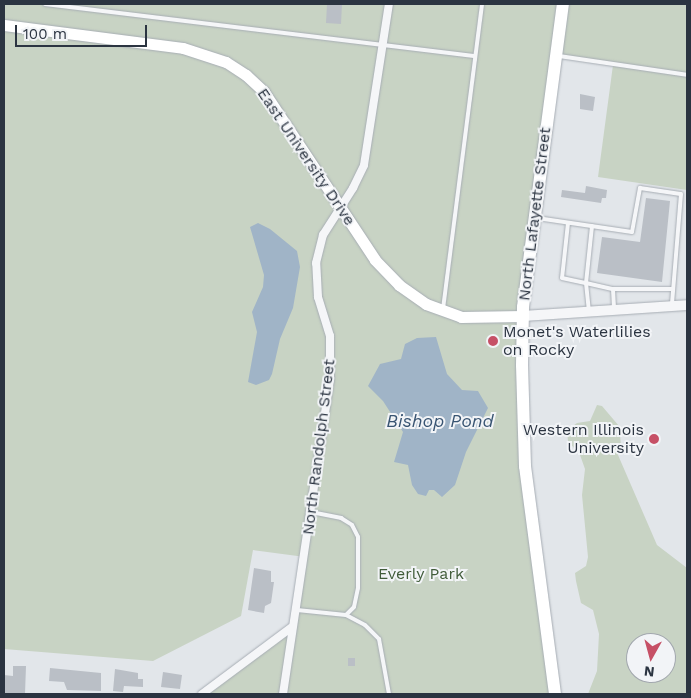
<!DOCTYPE html>
<html>
<head>
<meta charset="utf-8">
<style>
	body { margin:0 }
	#map { position:relative; width:691px; height:698px; overflow:hidden; background:#e2e6ea; font-family:"Work Sans",sans-serif }
	div>[style] { position:absolute }
	.green>* { inset:0; background:#c8d3c4 }
	.water>* { inset:0; background:#a0b4c7 }
	.building>* { inset:0; background:#babfc6 }
	.roads { filter:drop-shadow(0 0 1px #a7adb4) drop-shadow(0 0 1px #a7adb4) }
	.service>* { height:4px; margin:-2px; padding:0 2px; transform-origin:2px; border-radius:2px; background:#f5f6f8 }
	.minor>* { height:8px; margin:-4px; padding:0 4px; transform-origin:4px; border-radius:4px; background:#f5f6f8 }
	.tertiary>* { height:10px; margin:-5px; padding:0 5px; transform-origin:5px; border-radius:5px; background:#f5f6f8 }
	.secondary>* { height:11px; margin:-5.5px; padding:0 5.5px; transform-origin:5.5px; border-radius:5.5px; background:#fff }
	.trunk>* { height:12px; margin:-6px; padding:0 6px; transform-origin:6px; border-radius:6px; background:#fff }
	.dots>* { width:14px; height:14px; translate:-50% -50%; box-sizing:border-box; border:2px solid #f2f4f7; border-radius:50% }
	span { translate:-50% -50%; white-space:nowrap; text-align:center; line-height:1.15; -webkit-text-stroke:4px #f2f4f7; paint-order:stroke }
	.street-label { font-size:16px; color:#2b3441 }
	.poi-label { font-size:16px; color:#2b3441 }
	.left { translate:0 -50%; text-align:left }
	.right { translate:-100% -50%; text-align:right }
	.park-label { font-size:16px; color:#415c3a }
	.water-label { font-size:18px; color:#385472; font-style:italic }
	.frame { position:absolute; inset:0; border:5px solid #2b3441; pointer-events:none }
	.north { position:absolute; left:626px; top:633px; width:50px; height:50px; box-sizing:border-box; background:#f2f4f7; border:1px solid #a2a7ae; border-radius:50%; rotate:187deg; font-size:14px; font-weight:700; line-height:20px; text-align:center; color:#2b3441 }
	.north::after { content:''; display:block; margin:auto; width:18px; height:22px; background:#c65066; clip-path:polygon(50% 0,100% 100%,50% 72%,0 100%) }
	.scale { position:absolute; left:15px; top:25px; width:132px; height:22px; box-sizing:border-box; border:2px solid #2b3441; border-top:0; padding-left:6px; font-size:15px; line-height:18px; white-space:nowrap; color:#2b3441; -webkit-text-stroke:4px #f2f4f7; paint-order:stroke }
</style>
</head>
<body>
<div id="map">
	<div class="green">
		<div style="clip-path:polygon(4px 4px,687px 4px,687px 190px,598px 177px,613px 65px,557px 56px,532px 236px,523px 409px,555px 694px,202px 694px,292px 627px,305px 557px,253px 550px,241px 616px,153px 661px,4px 649px)"></div>
		<div style="clip-path:polygon(evenodd,597px 405px,602px 406px,619px 426px,621px 445px,618px 455px,657px 545px,687px 568px,687px 694px,588px 694px,597px 671px,599px 634px,593px 610px,581px 603px,576px 581px,575px 573px,586px 566px,588px 557px,582px 495px,585px 469px,580px 455px,568px 441px,567px 430px,577px 423px,590px 421px,597px 405px,636px 643px,666px 643px,666px 673px,636px 673px,636px 643px)"></div>
	</div>
	<div class="water">
		<div style="clip-path:polygon(258px 223px,270px 229px,297px 251px,300px 267px,293px 308px,280px 339px,272px 374px,269px 380px,256px 385px,248px 382px,257px 332px,252px 312px,263px 287px,264px 275px,250px 227px)"></div>
		<div style="clip-path:polygon(436px 337px,447px 374px,462px 390px,478px 391px,488px 408px,466px 452px,455px 485px,442px 497px,434px 490px,429px 490px,426px 496px,418px 494px,412px 485px,408px 465px,394px 462px,403px 432px,383px 401px,368px 386px,380px 364px,401px 359px,405px 344px,417px 338px)"></div>
	</div>
	<div class="building">
		<div style="clip-path:polygon(327px 4px,342px 4px,341px 24px,326px 23px)"></div>
		<div style="clip-path:polygon(580px 94px,595px 97px,593px 111px,580px 109px)"></div>
		<div style="clip-path:polygon(586px 186px,607px 190px,606px 198px,602px 198px,601px 203px,561px 197px,562px 190px,585px 193px)"></div>
		<div style="clip-path:polygon(646px 198px,670px 201px,662px 282px,597px 273px,602px 237px,640px 242px)"></div>
		<div style="clip-path:polygon(254px 568px,271px 571px,271px 582px,274px 582px,271px 603px,265px 606px,264px 613px,248px 610px)"></div>
		<div style="clip-path:polygon(348px 658px,355px 658px,355px 666px,348px 666px)"></div>
		<div style="clip-path:polygon(13px 666px,26px 666px,25px 694px,4px 694px,4px 675px,13px 676px)"></div>
		<div style="clip-path:polygon(50px 668px,101px 673px,101px 691px,67px 690px,64px 682px,49px 681px)"></div>
		<div style="clip-path:polygon(115px 669px,138px 673px,138px 679px,143px 679px,143px 687px,124px 686px,123px 692px,113px 691px)"></div>
		<div style="clip-path:polygon(163px 672px,182px 675px,180px 689px,161px 687px)"></div>
	</div>
	<div class="roads">
		<div class="service">
			<div style="left:45px;top:4px;width:432px;rotate:6.9deg"></div>
			<div style="left:559px;top:56px;width:129px;rotate:8.4deg"></div>
			<div style="left:537px;top:218px;width:96px;rotate:8.4deg"></div>
			<div style="left:632px;top:232px;width:45px;rotate:-79.7deg"></div>
			<div style="left:640px;top:188px;width:41px;rotate:8.3deg"></div>
			<div style="left:681px;top:194px;width:110px;rotate:94.7deg"></div>
			<div style="left:568px;top:223px;width:55px;rotate:96.2deg"></div>
			<div style="left:562px;top:278px;width:25px;rotate:12deg"></div>
			<div style="left:586px;top:283px;width:29px;rotate:84deg"></div>
			<div style="left:592px;top:226px;width:57px;rotate:96deg"></div>
			<div style="left:586px;top:283px;width:28px;rotate:13deg"></div>
			<div style="left:613px;top:289px;width:20px;rotate:87deg"></div>
			<div style="left:613px;top:289px;width:59px"></div>
			<div style="left:443px;top:309px;width:307px;rotate:-82.7deg"></div>
			<div style="left:311px;top:512px;width:31px;rotate:11deg"></div>
			<div style="left:341px;top:518px;width:13px;rotate:32deg"></div>
			<div style="left:352px;top:525px;width:13px;rotate:63deg"></div>
			<div style="left:358px;top:537px;width:51px;rotate:90deg"></div>
			<div style="left:358px;top:588px;width:19px;rotate:102deg"></div>
			<div style="left:354px;top:607px;width:11px;rotate:135deg"></div>
			<div style="left:297px;top:610px;width:49px;rotate:5.8deg"></div>
			<div style="left:346px;top:615px;width:21px;rotate:28deg"></div>
			<div style="left:365px;top:625px;width:20px;rotate:45deg"></div>
			<div style="left:379px;top:639px;width:56px;rotate:79.7deg"></div>
		</div>
		<div class="minor">
			<div style="left:202px;top:694px;width:112px;rotate:-36.7deg"></div>
			<div style="left:283px;top:694px;width:319px;rotate:-81.5deg"></div>
			<div style="left:330px;top:378px;width:42px;rotate:-90deg"></div>
			<div style="left:330px;top:336px;width:41px;rotate:-107.1deg"></div>
			<div style="left:318px;top:297px;width:34px;rotate:-93deg"></div>
			<div style="left:316px;top:263px;width:29px;rotate:-76deg"></div>
			<div style="left:323px;top:235px;width:56px;rotate:-57.4deg"></div>
			<div style="left:353px;top:188px;width:25px;rotate:-64deg"></div>
			<div style="left:364px;top:165px;width:163px;rotate:-81.2deg"></div>
		</div>
		<div class="tertiary">
			<div style="left:523px;top:316px;width:164px;rotate:-3.8deg"></div>
		</div>
		<div class="secondary">
			<div style="left:4px;top:25px;width:180px;rotate:7.3deg"></div>
			<div style="left:183px;top:48px;width:45px;rotate:18deg"></div>
			<div style="left:226px;top:62px;width:24px;rotate:33deg"></div>
			<div style="left:246px;top:75px;width:25px;rotate:43deg"></div>
			<div style="left:264px;top:92px;width:201px;rotate:56.5deg"></div>
			<div style="left:375px;top:260px;width:35px;rotate:46deg"></div>
			<div style="left:399px;top:285px;width:33px;rotate:35deg"></div>
			<div style="left:426px;top:304px;width:37px;rotate:20deg"></div>
			<div style="left:461px;top:317px;width:62px;rotate:-0.9deg"></div>
		</div>
		<div class="trunk">
			<div style="left:555px;top:694px;width:230px;rotate:-97.5deg"></div>
			<div style="left:525px;top:466px;width:101px;rotate:-91.7deg"></div>
			<div style="left:522px;top:365px;width:58px;rotate:-89deg"></div>
			<div style="left:523px;top:307px;width:306px;rotate:-82.5deg"></div>
		</div>
	</div>
	<div class="dots">
		<div style="left:493px;top:341px;background:#c65066"></div>
		<div style="left:654px;top:439px;background:#c65066"></div>
	</div>
	<div class="street-label">
		<span style="left:306px;top:157px;rotate:56deg">East University Drive</span>
		<span style="left:535px;top:214px;rotate:-83deg">North Lafayette Street</span>
		<span style="left:319px;top:447px;rotate:-83deg">North Randolph Street</span>
	</div>
	<div class="poi-label">
		<span class="left" style="left:503px;top:341px">Monet's Waterlilies<br>on Rocky</span>
		<span class="right" style="left:644px;top:439px">Western Illinois<br>University</span>
	</div>
	<div class="park-label">
		<span style="left:421px;top:574px">Everly Park</span>
	</div>
	<div class="water-label">
		<span style="left:440px;top:421px">Bishop Pond</span>
	</div>
	<div class="frame"></div>
	<div class="north">N</div>
	<div class="scale">100 m</div>
</div>
</body>
</html>
